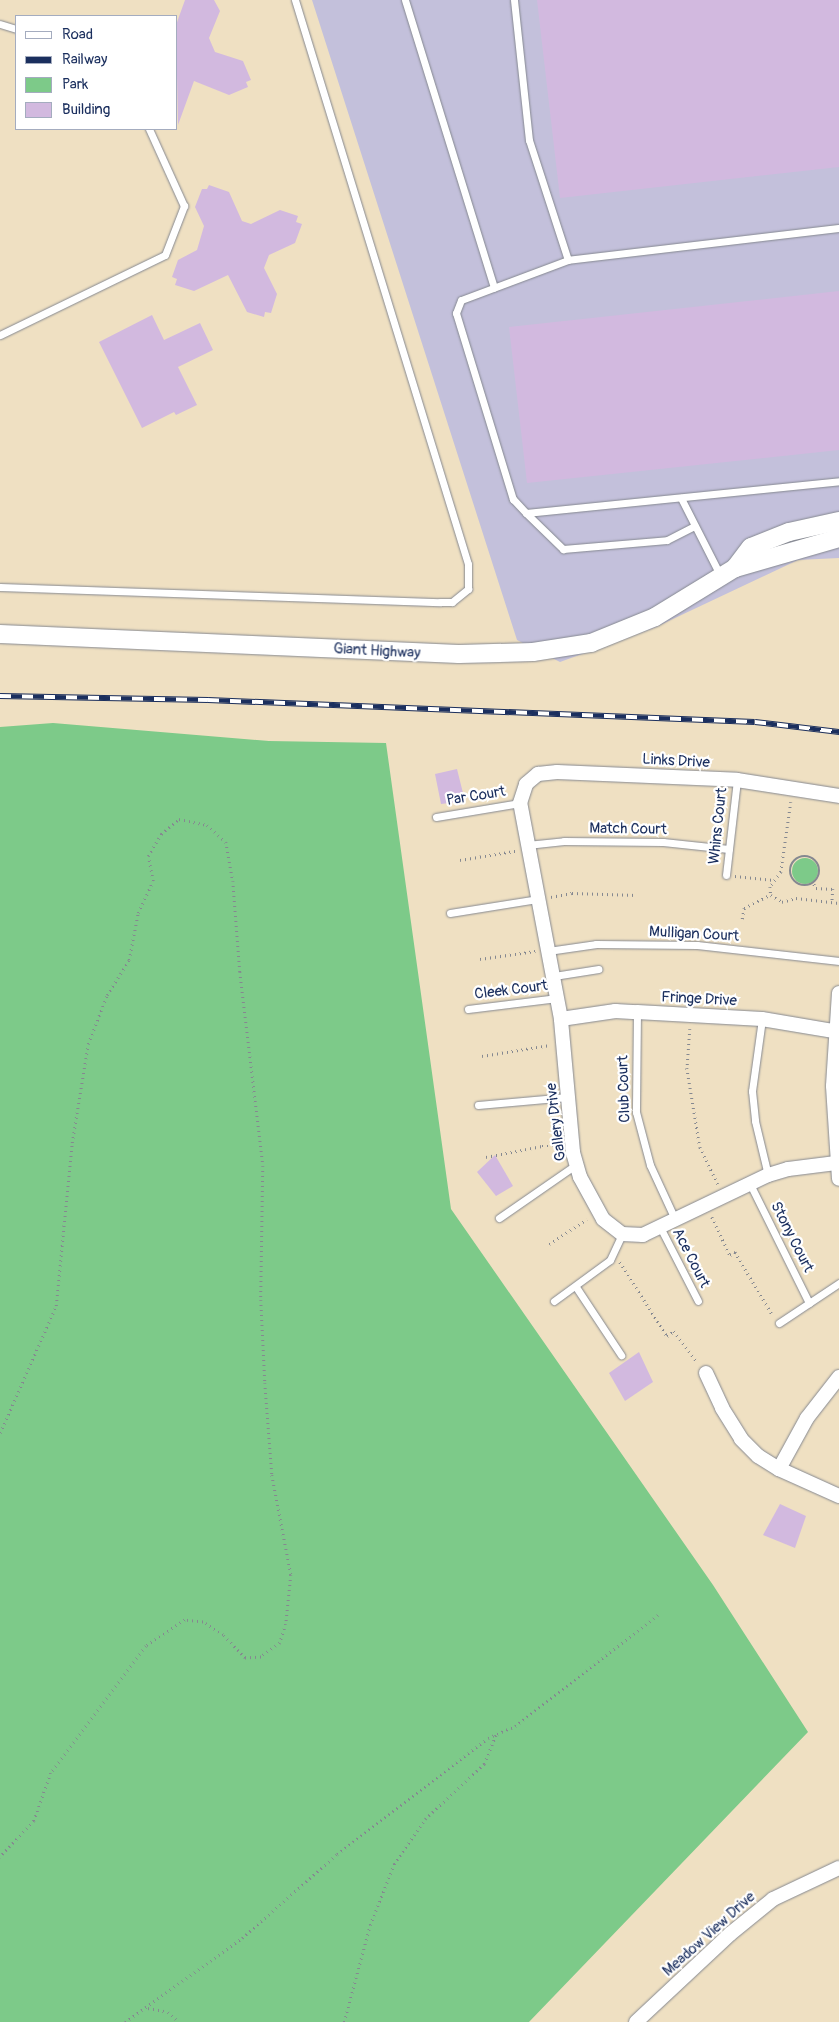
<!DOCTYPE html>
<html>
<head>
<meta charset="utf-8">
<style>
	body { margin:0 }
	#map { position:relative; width:839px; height:2022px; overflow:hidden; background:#efe0c2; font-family:Pangolin,sans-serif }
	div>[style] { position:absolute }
	.industrial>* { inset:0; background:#c3c0db }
	.green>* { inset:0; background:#7dca89 }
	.round { border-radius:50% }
	.building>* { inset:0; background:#d2b9df }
	.path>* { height:2.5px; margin-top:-1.25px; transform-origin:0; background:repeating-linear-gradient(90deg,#858890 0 1px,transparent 0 5px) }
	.path>.ring { margin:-1.25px; padding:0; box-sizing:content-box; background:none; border:2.5px solid #858890; border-radius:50% }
	.roads { filter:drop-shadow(0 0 1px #858890) drop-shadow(0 0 1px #858890) }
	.service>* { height:7px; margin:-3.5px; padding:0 3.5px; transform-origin:3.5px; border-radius:3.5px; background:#fff }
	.minor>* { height:14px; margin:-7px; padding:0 7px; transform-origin:7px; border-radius:7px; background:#fff }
	.tertiary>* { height:18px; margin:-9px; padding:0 9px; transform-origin:9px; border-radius:9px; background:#fff }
	.rail>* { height:5.5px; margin-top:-2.75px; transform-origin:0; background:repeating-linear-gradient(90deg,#fff 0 11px,#1b2f5e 0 22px); box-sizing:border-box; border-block:1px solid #1b2f5e }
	span { translate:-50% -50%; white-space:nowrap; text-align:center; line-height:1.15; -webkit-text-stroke:4.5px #fff; paint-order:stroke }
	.street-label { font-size:15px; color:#1b2f5e }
	.legend { position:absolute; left:15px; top:15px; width:162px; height:115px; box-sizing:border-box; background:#fff; border:1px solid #a4acbf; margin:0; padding:6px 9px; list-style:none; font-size:15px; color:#1b2f5e }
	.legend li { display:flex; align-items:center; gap:10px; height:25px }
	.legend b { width:25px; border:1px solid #a4acbf }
</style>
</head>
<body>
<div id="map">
	<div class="industrial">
		<div style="clip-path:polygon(312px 0,839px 0,839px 558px,798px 560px,656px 627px,560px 662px,517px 640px)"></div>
	</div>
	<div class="green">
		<div style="clip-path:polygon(53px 723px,269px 741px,386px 743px,451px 1209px,713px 1585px,808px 1732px,529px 2022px,0 2022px,0 727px)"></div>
		<div class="round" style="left:792px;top:858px;width:26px;height:26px"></div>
	</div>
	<div class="building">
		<div style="clip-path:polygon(185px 0,214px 0,220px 11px,209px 38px,215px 52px,243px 61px,251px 80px,246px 82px,248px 87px,229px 95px,194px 81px,178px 125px,176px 25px)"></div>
		<div style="clip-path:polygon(537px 0,839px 0,839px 167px,560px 198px)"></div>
		<div style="clip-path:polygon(209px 185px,229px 192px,242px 221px,251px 224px,280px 210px,298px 216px,296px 222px,302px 224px,295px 243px,269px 255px,264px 268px,277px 294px,271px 313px,265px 312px,264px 317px,247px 312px,228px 275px,194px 291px,175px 285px,177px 279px,172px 277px,178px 260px,197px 250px,204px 226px,195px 207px,202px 189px,207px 189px)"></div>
		<div style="clip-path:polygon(839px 291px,839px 450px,527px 483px,509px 327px)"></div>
		<div style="clip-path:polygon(152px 315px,164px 340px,200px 323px,213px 350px,178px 367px,197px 405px,176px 415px,174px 412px,142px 428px,99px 342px)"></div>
		<div style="clip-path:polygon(457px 769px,465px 801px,441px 804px,435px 774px)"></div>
		<div style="clip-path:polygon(495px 1155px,513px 1186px,496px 1196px,477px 1172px)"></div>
		<div style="clip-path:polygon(639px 1352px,653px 1382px,625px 1401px,609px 1373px)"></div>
		<div style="clip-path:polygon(780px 1504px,806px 1516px,795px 1548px,763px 1535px)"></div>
	</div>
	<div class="path">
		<div style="left:791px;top:802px;width:71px;rotate:98.1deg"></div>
		<div style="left:781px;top:872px;width:19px;rotate:126deg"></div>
		<div style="left:770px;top:887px;width:8px;rotate:83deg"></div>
		<div style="left:771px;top:895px;width:13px;rotate:32deg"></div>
		<div style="left:782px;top:902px;width:15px;rotate:-16deg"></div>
		<div style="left:796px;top:898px;width:43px;rotate:6.6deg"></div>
		<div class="ring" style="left:790px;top:856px;width:27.5px;height:27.5px"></div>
		<div style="left:460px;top:860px;width:56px;rotate:-9.3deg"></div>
		<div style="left:735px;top:876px;width:39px;rotate:6deg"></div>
		<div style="left:814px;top:884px;width:4px;rotate:63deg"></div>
		<div style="left:816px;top:888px;width:17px;rotate:3deg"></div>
		<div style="left:833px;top:889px;width:13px;rotate:94deg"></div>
		<div style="left:551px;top:897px;width:21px;rotate:-11deg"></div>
		<div style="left:572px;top:893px;width:65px;rotate:1.8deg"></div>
		<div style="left:742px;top:919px;width:11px;rotate:-80deg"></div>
		<div style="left:744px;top:908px;width:29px;rotate:-27deg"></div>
		<div style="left:480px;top:959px;width:56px;rotate:-8.3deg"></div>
		<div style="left:690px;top:1029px;width:39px;rotate:94deg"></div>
		<div style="left:687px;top:1068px;width:80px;rotate:80.7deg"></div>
		<div style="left:700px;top:1147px;width:41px;rotate:64.1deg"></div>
		<div style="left:482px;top:1056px;width:69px;rotate:-9.2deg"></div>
		<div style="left:486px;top:1157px;width:57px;rotate:-11.1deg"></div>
		<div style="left:542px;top:1146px;width:16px"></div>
		<div style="left:712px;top:1217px;width:42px;rotate:64.7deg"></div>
		<div style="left:730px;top:1255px;width:6px;rotate:-31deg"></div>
		<div style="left:735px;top:1252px;width:72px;rotate:59.2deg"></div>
		<div style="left:549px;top:1244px;width:45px;rotate:-33.3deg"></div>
		<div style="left:620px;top:1262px;width:88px;rotate:57.6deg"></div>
		<div style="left:667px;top:1336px;width:9px;rotate:-36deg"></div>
		<div style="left:674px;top:1331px;width:39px;rotate:53deg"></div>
		<div style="left:0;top:1433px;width:139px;rotate:-66.2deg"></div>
		<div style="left:56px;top:1306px;width:164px;rotate:-84.4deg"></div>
		<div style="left:72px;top:1143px;width:100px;rotate:-80.8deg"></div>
		<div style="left:88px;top:1044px;width:53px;rotate:-68.8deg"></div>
		<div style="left:107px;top:995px;width:41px;rotate:-57.8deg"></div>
		<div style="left:129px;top:960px;width:48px;rotate:-79.2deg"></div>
		<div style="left:138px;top:913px;width:35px;rotate:-65deg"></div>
		<div style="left:153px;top:881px;width:25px;rotate:-101deg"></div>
		<div style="left:148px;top:856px;width:26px;rotate:-59deg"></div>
		<div style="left:161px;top:834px;width:23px;rotate:-40deg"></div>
		<div style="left:179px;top:819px;width:29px;rotate:12deg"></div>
		<div style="left:207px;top:825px;width:25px;rotate:42deg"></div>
		<div style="left:226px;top:842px;width:40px;rotate:80deg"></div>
		<div style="left:233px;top:881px;width:91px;rotate:85.6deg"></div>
		<div style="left:240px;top:972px;width:195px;rotate:83.2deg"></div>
		<div style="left:263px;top:1166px;width:134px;rotate:90.9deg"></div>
		<div style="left:261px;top:1300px;width:83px;rotate:87.2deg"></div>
		<div style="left:265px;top:1383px;width:92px;rotate:85.6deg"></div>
		<div style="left:272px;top:1475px;width:102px;rotate:79.2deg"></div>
		<div style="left:291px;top:1575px;width:49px;rotate:95.8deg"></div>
		<div style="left:286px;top:1624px;width:20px;rotate:108deg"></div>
		<div style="left:280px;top:1643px;width:24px;rotate:144deg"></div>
		<div style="left:261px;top:1657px;width:16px;rotate:176deg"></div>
		<div style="left:245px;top:1658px;width:32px;rotate:-134deg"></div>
		<div style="left:223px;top:1635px;width:24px;rotate:-147deg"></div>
		<div style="left:203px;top:1622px;width:18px;rotate:-174deg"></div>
		<div style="left:185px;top:1620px;width:47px;rotate:146.3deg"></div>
		<div style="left:146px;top:1646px;width:159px;rotate:126.8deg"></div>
		<div style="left:51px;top:1773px;width:51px;rotate:109.5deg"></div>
		<div style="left:34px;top:1821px;width:50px;rotate:133.4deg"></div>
		<div style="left:148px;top:2008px;width:20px;rotate:11deg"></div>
		<div style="left:168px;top:2012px;width:15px;rotate:42deg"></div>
		<div style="left:125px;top:2022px;width:144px;rotate:-35.7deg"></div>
		<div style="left:242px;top:1938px;width:127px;rotate:-41.5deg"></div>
		<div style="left:337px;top:1854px;width:190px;rotate:-37.5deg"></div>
		<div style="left:488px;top:1738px;width:30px;rotate:-24deg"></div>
		<div style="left:515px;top:1726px;width:182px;rotate:-37.9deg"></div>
		<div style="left:344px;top:2022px;width:100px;rotate:-75deg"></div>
		<div style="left:370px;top:1925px;width:66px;rotate:-68.5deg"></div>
		<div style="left:394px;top:1864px;width:55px;rotate:-55.4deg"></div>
		<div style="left:425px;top:1819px;width:81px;rotate:-43deg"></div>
		<div style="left:484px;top:1764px;width:32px;rotate:-68deg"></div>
	</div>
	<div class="roads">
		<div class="service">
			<div style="left:405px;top:0;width:301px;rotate:72.8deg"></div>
			<div style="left:514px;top:0;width:141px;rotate:83.9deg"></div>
			<div style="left:529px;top:140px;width:126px;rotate:72deg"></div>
			<div style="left:0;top:24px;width:17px;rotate:17deg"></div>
			<div style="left:839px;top:228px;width:273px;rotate:173.3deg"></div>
			<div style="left:568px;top:260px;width:114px;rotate:159.5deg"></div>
			<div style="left:461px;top:300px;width:14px;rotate:111deg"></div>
			<div style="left:456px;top:313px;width:195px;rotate:73deg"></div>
			<div style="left:513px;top:499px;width:19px;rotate:47deg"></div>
			<div style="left:526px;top:513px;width:315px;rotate:-5.8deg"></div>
			<div style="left:0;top:335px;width:183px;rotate:-25.9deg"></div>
			<div style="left:165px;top:255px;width:53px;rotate:-68.8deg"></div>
			<div style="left:184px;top:206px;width:85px;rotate:-114.4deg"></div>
			<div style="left:681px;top:498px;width:86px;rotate:63.1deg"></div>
			<div style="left:526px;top:513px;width:52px;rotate:44.2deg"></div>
			<div style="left:563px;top:549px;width:104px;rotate:-4.9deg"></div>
			<div style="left:667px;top:540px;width:31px;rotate:-27deg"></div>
			<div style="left:0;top:587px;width:440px;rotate:2deg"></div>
			<div style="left:440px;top:602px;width:12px"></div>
			<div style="left:452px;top:602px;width:21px;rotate:-39deg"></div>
			<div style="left:468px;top:589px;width:25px;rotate:-90deg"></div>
			<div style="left:468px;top:564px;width:590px;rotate:-107.05deg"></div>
			<div style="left:436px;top:817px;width:85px;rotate:-9.5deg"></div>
			<div style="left:527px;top:845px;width:37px;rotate:-6deg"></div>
			<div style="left:564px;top:841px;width:99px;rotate:0.6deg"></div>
			<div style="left:663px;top:842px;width:66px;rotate:6.1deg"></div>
			<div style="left:726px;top:875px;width:96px;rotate:-83.4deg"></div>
			<div style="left:450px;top:913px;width:88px;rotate:-9.1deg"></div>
			<div style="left:548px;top:951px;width:49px;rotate:-8.3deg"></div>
			<div style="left:596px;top:944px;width:101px;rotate:0.6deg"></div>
			<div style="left:697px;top:945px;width:143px;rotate:6.4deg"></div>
			<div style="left:554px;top:976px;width:45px;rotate:-9deg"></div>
			<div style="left:468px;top:1009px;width:90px;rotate:-7deg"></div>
			<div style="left:637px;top:1012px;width:100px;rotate:90.6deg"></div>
			<div style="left:636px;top:1112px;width:55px;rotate:75.2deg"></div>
			<div style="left:650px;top:1165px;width:60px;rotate:65.2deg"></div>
			<div style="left:762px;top:1019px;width:73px;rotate:97.9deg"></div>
			<div style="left:752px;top:1091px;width:30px;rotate:84deg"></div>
			<div style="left:755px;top:1121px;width:56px;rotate:76.5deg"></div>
			<div style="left:478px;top:1105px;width:90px;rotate:-5.1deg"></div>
			<div style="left:750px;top:1184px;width:133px;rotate:63.6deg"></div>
			<div style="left:499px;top:1218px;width:95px;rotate:-34.7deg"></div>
			<div style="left:660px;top:1227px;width:83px;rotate:62.8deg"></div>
			<div style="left:576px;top:1287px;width:82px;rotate:56.5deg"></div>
			<div style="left:554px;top:1301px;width:69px;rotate:-36.2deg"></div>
			<div style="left:610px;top:1260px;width:29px;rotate:-65deg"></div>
			<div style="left:779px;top:1323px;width:72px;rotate:-33.7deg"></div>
		</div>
		<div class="minor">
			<div style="left:839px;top:993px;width:93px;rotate:93.7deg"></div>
			<div style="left:833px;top:1086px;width:93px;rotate:86.3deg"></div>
			<div style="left:561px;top:1019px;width:55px;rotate:-8.4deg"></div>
			<div style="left:615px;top:1011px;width:22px;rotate:3deg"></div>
			<div style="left:637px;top:1012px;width:125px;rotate:3.2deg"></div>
			<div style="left:762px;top:1019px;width:73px;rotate:9.5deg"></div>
			<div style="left:836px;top:1163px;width:48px;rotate:172.9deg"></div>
			<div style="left:788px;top:1169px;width:21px;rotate:163deg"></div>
			<div style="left:768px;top:1175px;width:139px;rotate:154.4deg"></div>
			<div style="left:643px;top:1235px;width:21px;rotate:-177deg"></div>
			<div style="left:622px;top:1234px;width:24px;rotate:-142deg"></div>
			<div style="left:603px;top:1219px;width:48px;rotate:-118.7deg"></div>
			<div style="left:580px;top:1177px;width:26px;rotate:-106deg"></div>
			<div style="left:573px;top:1152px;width:134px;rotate:-95.2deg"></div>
			<div style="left:561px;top:1019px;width:220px;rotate:-100.7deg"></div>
			<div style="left:520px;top:803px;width:20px;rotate:-72deg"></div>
			<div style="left:526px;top:784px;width:16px;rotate:-40deg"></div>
			<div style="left:538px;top:774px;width:19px;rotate:-6deg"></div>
			<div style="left:557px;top:772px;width:180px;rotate:2.5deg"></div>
			<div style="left:737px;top:780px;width:103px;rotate:8.9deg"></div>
			<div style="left:706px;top:1373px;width:38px;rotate:65deg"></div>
			<div style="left:722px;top:1408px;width:36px;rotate:58deg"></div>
			<div style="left:741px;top:1439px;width:24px;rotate:45deg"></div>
			<div style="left:758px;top:1456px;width:25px;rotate:32deg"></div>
			<div style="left:779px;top:1469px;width:66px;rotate:24.2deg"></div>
			<div style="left:779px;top:1469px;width:58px;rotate:-61.2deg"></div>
			<div style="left:807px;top:1418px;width:52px;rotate:-52deg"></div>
			<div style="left:636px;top:2022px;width:129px;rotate:-43.1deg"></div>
			<div style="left:730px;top:1934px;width:55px;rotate:-39.1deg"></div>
			<div style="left:773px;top:1899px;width:73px;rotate:-25.2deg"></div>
		</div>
		<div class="tertiary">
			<div style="left:735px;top:568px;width:26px;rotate:-53deg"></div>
			<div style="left:751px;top:547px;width:41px;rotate:-21.5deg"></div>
			<div style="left:789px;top:532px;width:51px;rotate:-12.4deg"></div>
			<div style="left:0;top:634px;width:459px;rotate:2.5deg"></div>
			<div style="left:459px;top:654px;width:74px;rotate:-1.5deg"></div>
			<div style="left:533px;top:652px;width:59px;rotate:-8.8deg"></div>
			<div style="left:591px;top:643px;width:69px;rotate:-22.1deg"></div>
			<div style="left:655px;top:617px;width:94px;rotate:-31.5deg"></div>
			<div style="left:735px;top:568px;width:108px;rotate:-16.1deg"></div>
		</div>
	</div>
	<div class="rail">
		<div style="left:0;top:696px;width:208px;rotate:1.1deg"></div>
		<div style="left:208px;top:700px;width:547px;rotate:2.3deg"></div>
		<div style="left:755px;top:722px;width:85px;rotate:6.8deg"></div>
	</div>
	<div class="street-label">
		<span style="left:377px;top:651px;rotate:3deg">Giant Highway</span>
		<span style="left:676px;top:761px;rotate:3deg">Links Drive</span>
		<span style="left:476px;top:796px;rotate:-9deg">Par Court</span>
		<span style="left:718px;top:826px;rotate:-84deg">Whins Court</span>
		<span style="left:628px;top:829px;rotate:1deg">Match Court</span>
		<span style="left:694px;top:934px;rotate:3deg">Mulligan Court</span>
		<span style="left:511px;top:990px;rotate:-7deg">Cleek Court</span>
		<span style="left:699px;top:999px;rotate:3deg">Fringe Drive</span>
		<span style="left:624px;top:1089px;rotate:-92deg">Club Court</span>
		<span style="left:556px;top:1122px;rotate:-97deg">Gallery Drive</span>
		<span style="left:792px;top:1237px;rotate:63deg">Stony Court</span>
		<span style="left:691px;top:1258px;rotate:63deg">Ace Court</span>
		<span style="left:709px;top:1934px;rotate:-42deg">Meadow View Drive</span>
	</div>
	<ul class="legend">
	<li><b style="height:6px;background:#fff"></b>Road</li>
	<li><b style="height:6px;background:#1b2f5e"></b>Railway</li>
	<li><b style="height:14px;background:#7dca89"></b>Park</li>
	<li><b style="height:14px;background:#d2b9df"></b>Building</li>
	</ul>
</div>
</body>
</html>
